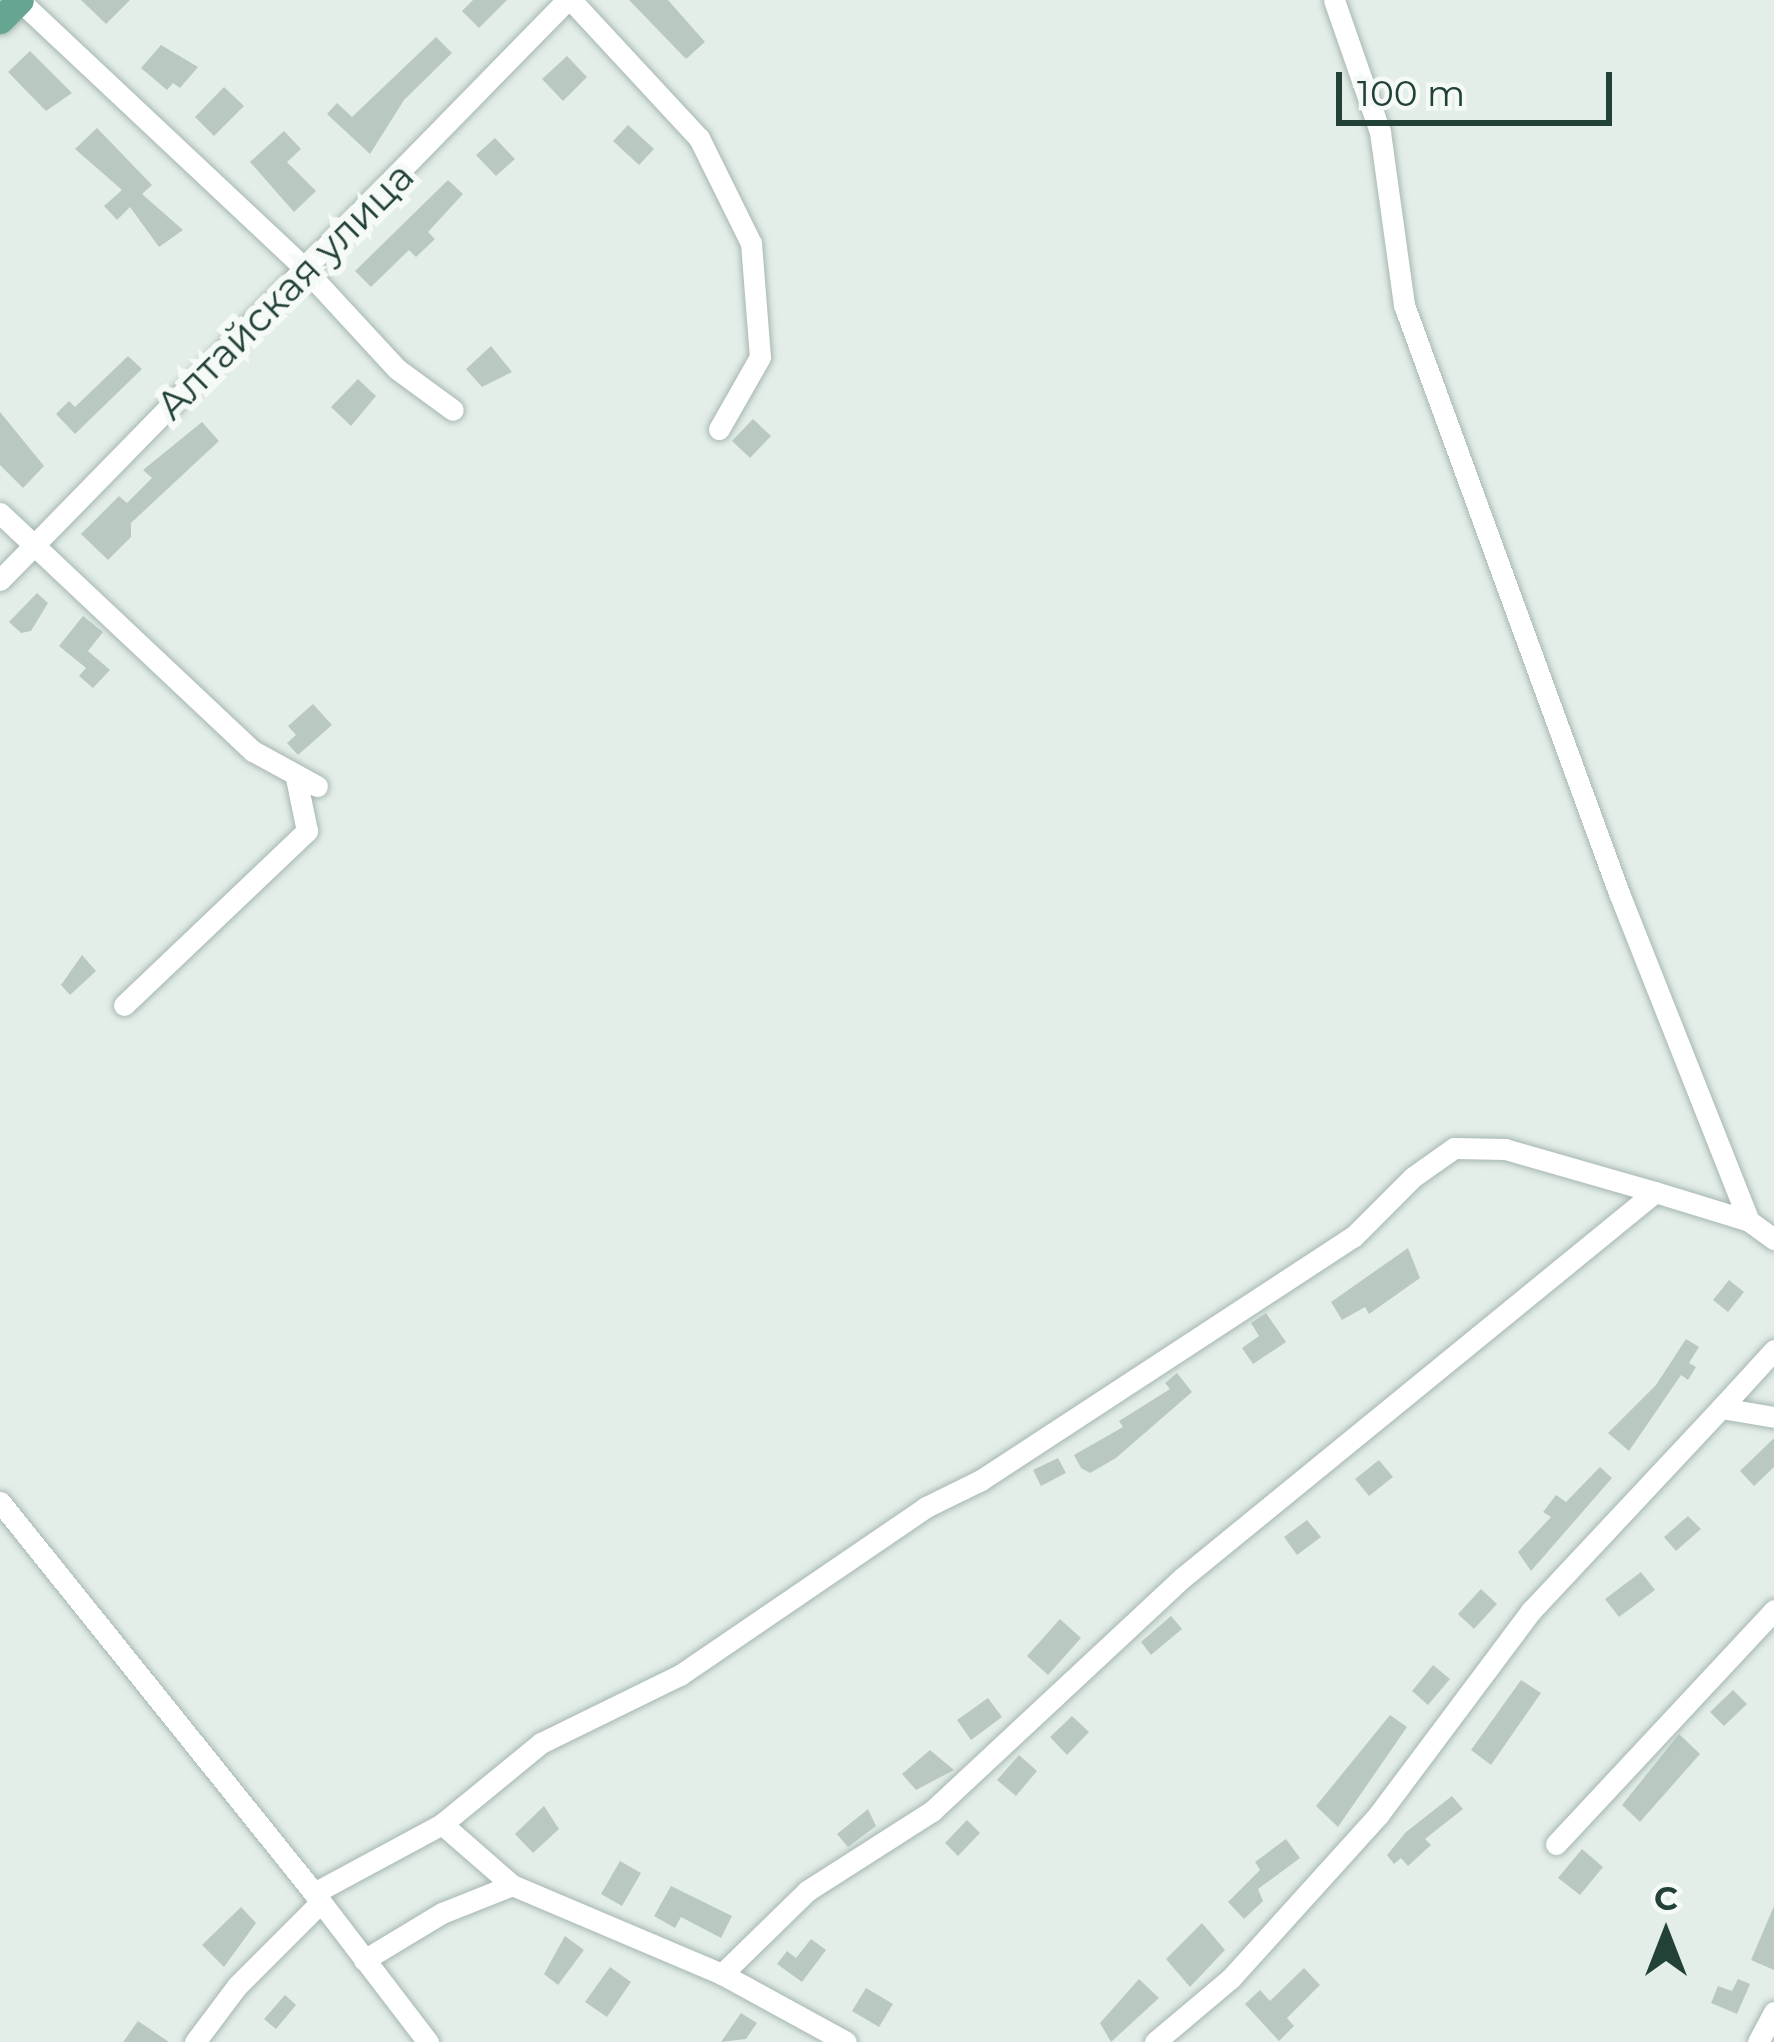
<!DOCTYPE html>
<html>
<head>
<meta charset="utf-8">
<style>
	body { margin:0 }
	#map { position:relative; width:1774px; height:2042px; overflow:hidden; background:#e4eee9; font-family:Montserrat,sans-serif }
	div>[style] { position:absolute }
	.building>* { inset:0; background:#b9c9c2 }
	.roads { filter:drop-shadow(0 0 3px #a6b7b0) drop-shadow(0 0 3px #a6b7b0) }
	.minor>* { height:21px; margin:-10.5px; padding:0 10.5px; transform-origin:10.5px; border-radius:10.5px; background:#fff }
	.major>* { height:27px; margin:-13.5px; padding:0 13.5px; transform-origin:13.5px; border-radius:13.5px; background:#66a592 }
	span { translate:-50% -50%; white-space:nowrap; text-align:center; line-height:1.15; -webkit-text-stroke:12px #f5faf7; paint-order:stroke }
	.street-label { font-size:39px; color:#224137 }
	.north { position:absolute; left:1606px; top:1874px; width:120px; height:120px; -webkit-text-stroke:9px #f5faf7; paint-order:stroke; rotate:0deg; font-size:33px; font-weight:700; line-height:48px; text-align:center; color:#224137 }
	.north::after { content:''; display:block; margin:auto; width:42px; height:54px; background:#224137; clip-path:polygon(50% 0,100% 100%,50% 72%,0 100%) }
	.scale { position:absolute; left:1336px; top:72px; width:276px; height:54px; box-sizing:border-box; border:6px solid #224137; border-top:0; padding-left:15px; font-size:36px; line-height:42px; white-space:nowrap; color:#224137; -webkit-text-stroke:9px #f5faf7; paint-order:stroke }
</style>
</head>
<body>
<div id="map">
	<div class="building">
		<div style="clip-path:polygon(81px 0,130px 0,106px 24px)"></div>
		<div style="clip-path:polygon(473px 0,507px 0,479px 28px,462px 11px)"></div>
		<div style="clip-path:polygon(629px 0,668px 0,705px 42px,686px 59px)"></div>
		<div style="clip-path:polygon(436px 37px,452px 53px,404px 100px,370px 154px,327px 114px,337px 103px,352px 117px)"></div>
		<div style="clip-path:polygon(161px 45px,198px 67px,180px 88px,173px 83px,167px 90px,141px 68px)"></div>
		<div style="clip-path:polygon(30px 51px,72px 93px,46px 111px,8px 72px)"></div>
		<div style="clip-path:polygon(567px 56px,587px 77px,563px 101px,542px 79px)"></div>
		<div style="clip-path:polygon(224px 87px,244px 106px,214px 136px,195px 117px)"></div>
		<div style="clip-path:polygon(628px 125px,654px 149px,639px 165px,613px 141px)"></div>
		<div style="clip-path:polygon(97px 128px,152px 185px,142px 194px,183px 230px,159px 247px,130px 207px,117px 220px,104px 206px,122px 190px,75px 149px)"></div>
		<div style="clip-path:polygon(284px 131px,301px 149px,287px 162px,316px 191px,294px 212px,250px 162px)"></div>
		<div style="clip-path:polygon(495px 138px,515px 159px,496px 176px,476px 155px)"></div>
		<div style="clip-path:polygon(448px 180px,463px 194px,428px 232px,435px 239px,416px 257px,409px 250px,371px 287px,355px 271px)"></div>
		<div style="clip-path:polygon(491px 346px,512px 372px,482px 387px,466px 369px)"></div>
		<div style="clip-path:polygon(128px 356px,142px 369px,75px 434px,56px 414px,69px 401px,75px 407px)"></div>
		<div style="clip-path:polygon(358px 379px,376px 396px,351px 426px,331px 407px)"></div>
		<div style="clip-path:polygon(0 412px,44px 466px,23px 488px,0 465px)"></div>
		<div style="clip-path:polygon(753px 419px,771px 436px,750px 458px,732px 441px)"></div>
		<div style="clip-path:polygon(202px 422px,219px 441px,131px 523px,131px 537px,108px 560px,81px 534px,119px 496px,127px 503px,152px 478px,143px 470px)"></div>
		<div style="clip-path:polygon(37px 593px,48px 603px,31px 631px,21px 633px,9px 622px)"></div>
		<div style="clip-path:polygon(83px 616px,103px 632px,88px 651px,110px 670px,93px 688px,79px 676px,86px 668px,59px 646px)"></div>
		<div style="clip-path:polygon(313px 704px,332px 725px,298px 755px,287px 743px,296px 735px,288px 726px)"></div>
		<div style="clip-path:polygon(82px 955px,96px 971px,70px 995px,61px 985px)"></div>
		<div style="clip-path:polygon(1408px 1248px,1420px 1278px,1369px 1314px,1365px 1307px,1342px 1320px,1331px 1302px)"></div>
		<div style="clip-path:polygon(1729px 1280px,1744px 1292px,1728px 1312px,1713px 1300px)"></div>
		<div style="clip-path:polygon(1266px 1313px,1286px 1342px,1253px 1364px,1242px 1348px,1259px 1336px,1251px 1323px)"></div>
		<div style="clip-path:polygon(1686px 1339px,1699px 1347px,1689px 1363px,1696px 1367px,1688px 1380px,1681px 1375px,1629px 1451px,1608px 1433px,1656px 1385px)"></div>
		<div style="clip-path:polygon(1177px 1373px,1192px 1392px,1116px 1458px,1090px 1473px,1081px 1468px,1074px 1455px,1123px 1427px,1119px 1421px,1170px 1389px,1165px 1383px)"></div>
		<div style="clip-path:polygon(1774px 1438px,1774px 1467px,1754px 1486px,1740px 1471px)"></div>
		<div style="clip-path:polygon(1058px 1458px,1066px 1473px,1041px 1486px,1033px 1470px)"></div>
		<div style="clip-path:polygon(1379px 1460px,1393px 1477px,1369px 1496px,1355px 1479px)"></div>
		<div style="clip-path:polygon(1600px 1467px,1612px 1478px,1531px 1571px,1518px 1552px,1551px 1517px,1543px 1512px,1556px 1495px,1566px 1502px)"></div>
		<div style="clip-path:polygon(1688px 1516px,1701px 1529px,1676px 1551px,1664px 1537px)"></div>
		<div style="clip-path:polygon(1307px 1520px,1321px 1537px,1297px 1555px,1284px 1537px)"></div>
		<div style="clip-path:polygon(1641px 1572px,1655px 1590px,1619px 1617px,1605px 1599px)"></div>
		<div style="clip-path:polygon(1481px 1589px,1497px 1604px,1474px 1629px,1458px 1614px)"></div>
		<div style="clip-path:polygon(1171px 1616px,1182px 1629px,1151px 1655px,1141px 1642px)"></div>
		<div style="clip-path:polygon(1060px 1619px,1081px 1638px,1048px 1675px,1027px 1656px)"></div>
		<div style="clip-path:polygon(1433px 1665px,1450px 1679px,1428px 1705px,1412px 1691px)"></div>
		<div style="clip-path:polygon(1521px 1680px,1541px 1693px,1491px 1765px,1471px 1750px)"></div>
		<div style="clip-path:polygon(1733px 1690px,1747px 1704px,1724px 1726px,1710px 1712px)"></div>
		<div style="clip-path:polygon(988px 1698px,1002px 1717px,971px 1740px,957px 1720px)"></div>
		<div style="clip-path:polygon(1390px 1715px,1407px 1727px,1338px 1827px,1316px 1806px)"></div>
		<div style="clip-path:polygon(1072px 1716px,1089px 1732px,1067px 1755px,1050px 1737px)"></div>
		<div style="clip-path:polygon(1679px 1734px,1700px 1754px,1640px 1822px,1622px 1805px)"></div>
		<div style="clip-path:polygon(930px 1750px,954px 1770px,916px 1790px,902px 1774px)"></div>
		<div style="clip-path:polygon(1019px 1755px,1037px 1771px,1016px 1796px,997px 1780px)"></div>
		<div style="clip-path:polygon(1452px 1796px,1463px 1809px,1425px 1839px,1431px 1845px,1408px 1866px,1401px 1858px,1394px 1864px,1387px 1855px,1406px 1832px)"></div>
		<div style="clip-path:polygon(544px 1806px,559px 1829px,533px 1853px,515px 1834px)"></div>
		<div style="clip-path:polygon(868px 1809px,876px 1826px,848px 1847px,837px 1834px)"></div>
		<div style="clip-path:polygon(967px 1820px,980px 1833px,958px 1856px,945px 1843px)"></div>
		<div style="clip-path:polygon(1286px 1839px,1300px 1858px,1258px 1889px,1263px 1901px,1244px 1919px,1228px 1902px,1260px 1870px,1255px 1862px)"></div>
		<div style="clip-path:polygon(1582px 1849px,1603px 1867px,1580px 1895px,1558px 1878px)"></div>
		<div style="clip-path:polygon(620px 1861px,641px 1873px,622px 1906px,601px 1894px)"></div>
		<div style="clip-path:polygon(671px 1886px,732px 1916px,721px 1938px,681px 1917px,675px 1928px,654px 1916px)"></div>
		<div style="clip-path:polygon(1774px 1906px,1774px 1970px,1751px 1960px)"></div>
		<div style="clip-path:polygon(241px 1907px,256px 1923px,224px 1967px,202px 1945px)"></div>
		<div style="clip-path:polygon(1202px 1923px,1225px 1950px,1190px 1987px,1166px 1959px)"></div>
		<div style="clip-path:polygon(565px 1936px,584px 1950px,558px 1985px,544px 1974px)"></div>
		<div style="clip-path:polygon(811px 1939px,826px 1950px,802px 1982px,777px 1964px,787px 1951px,796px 1958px)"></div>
		<div style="clip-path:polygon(610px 1967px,631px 1982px,607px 2017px,585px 2002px)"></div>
		<div style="clip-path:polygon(1304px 1968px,1320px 1985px,1287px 2018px,1294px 2026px,1279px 2041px,1245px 2004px,1260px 1990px,1270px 2001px)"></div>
		<div style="clip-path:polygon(1139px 1979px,1159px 1998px,1111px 2042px,1100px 2023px)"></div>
		<div style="clip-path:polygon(1738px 1979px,1750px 1984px,1737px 2014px,1711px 2003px,1718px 1986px,1732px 1991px)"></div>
		<div style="clip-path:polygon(866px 1988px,893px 2004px,879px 2027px,852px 2011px)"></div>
		<div style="clip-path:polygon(285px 1995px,296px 2005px,276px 2029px,264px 2019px)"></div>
		<div style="clip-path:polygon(741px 2013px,757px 2023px,746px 2039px,721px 2042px)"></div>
		<div style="clip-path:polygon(138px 2021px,169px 2042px,123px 2042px)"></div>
	</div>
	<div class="roads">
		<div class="minor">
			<div style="left:19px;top:0;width:387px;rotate:43.2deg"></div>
			<div style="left:301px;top:265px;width:142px;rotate:47.3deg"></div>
			<div style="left:397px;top:369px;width:69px;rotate:36.2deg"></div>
			<div style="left:571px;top:0;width:188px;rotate:47.2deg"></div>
			<div style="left:699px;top:138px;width:117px;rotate:63.7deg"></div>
			<div style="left:751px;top:243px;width:114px;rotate:85.5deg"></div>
			<div style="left:760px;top:357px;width:83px;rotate:119.7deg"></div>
			<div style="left:1334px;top:0;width:140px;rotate:70.8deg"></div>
			<div style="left:1380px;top:132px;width:175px;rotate:82.1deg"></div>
			<div style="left:1404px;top:305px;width:626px;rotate:69.92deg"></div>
			<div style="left:1619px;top:893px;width:353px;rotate:68.4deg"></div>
			<div style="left:0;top:513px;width:347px;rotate:43.3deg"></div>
			<div style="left:253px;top:751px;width:73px;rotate:28.7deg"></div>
			<div style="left:0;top:580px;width:811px;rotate:-45.65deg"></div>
			<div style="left:124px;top:1005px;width:253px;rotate:-43.6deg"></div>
			<div style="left:307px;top:831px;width:54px;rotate:-101.7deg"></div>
			<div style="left:1655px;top:1192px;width:98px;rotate:17.1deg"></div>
			<div style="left:1749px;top:1221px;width:31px;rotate:36deg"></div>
			<div style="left:1774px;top:1350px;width:79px;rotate:132.4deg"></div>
			<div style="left:1721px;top:1408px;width:54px;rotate:9.6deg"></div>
			<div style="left:0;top:1502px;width:501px;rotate:51.23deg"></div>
			<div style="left:314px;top:1893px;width:145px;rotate:-28.3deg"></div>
			<div style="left:442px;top:1824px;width:93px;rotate:41.1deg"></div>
			<div style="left:512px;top:1885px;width:228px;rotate:23deg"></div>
			<div style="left:722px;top:1974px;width:141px;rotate:28.7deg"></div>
			<div style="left:442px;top:1824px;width:128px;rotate:-39.3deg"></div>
			<div style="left:541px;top:1743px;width:155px;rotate:-26.1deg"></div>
			<div style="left:680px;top:1675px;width:298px;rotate:-34.3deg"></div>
			<div style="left:926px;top:1507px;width:61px;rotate:-26.1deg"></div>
			<div style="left:981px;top:1480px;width:444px;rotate:-33.2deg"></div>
			<div style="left:1353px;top:1237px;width:85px;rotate:-45deg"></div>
			<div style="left:1413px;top:1177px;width:50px;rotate:-35.3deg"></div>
			<div style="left:1454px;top:1148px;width:51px;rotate:1.1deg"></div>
			<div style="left:1505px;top:1149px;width:156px;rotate:16deg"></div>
			<div style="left:1655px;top:1192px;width:611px;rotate:140.78deg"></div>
			<div style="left:1182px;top:1578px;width:342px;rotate:137deg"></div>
			<div style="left:932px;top:1811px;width:148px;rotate:147.4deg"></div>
			<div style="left:807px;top:1891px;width:119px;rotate:135.7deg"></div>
			<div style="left:1556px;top:1844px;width:320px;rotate:-47deg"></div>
			<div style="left:314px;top:1893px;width:188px;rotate:52.6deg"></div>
			<div style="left:364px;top:1960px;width:91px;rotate:-31.1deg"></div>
			<div style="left:442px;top:1913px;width:75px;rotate:-21.8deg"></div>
			<div style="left:195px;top:2042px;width:70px;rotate:-53.1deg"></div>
			<div style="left:237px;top:1986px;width:117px;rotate:-45deg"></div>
			<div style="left:1155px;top:2042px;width:99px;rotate:-40.1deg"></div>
			<div style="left:1231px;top:1978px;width:221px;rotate:-47.9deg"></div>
			<div style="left:1379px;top:1814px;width:254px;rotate:-53.2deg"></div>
			<div style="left:1531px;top:1611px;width:278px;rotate:-46.9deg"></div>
			<div style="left:1758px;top:2042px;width:34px;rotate:-62deg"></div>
		</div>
		<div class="major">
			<div style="left:0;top:20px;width:28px;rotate:-45deg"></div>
		</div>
	</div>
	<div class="street-label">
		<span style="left:285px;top:291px;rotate:-45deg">Алтайская улица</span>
	</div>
	<div class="north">С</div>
	<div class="scale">100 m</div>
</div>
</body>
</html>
